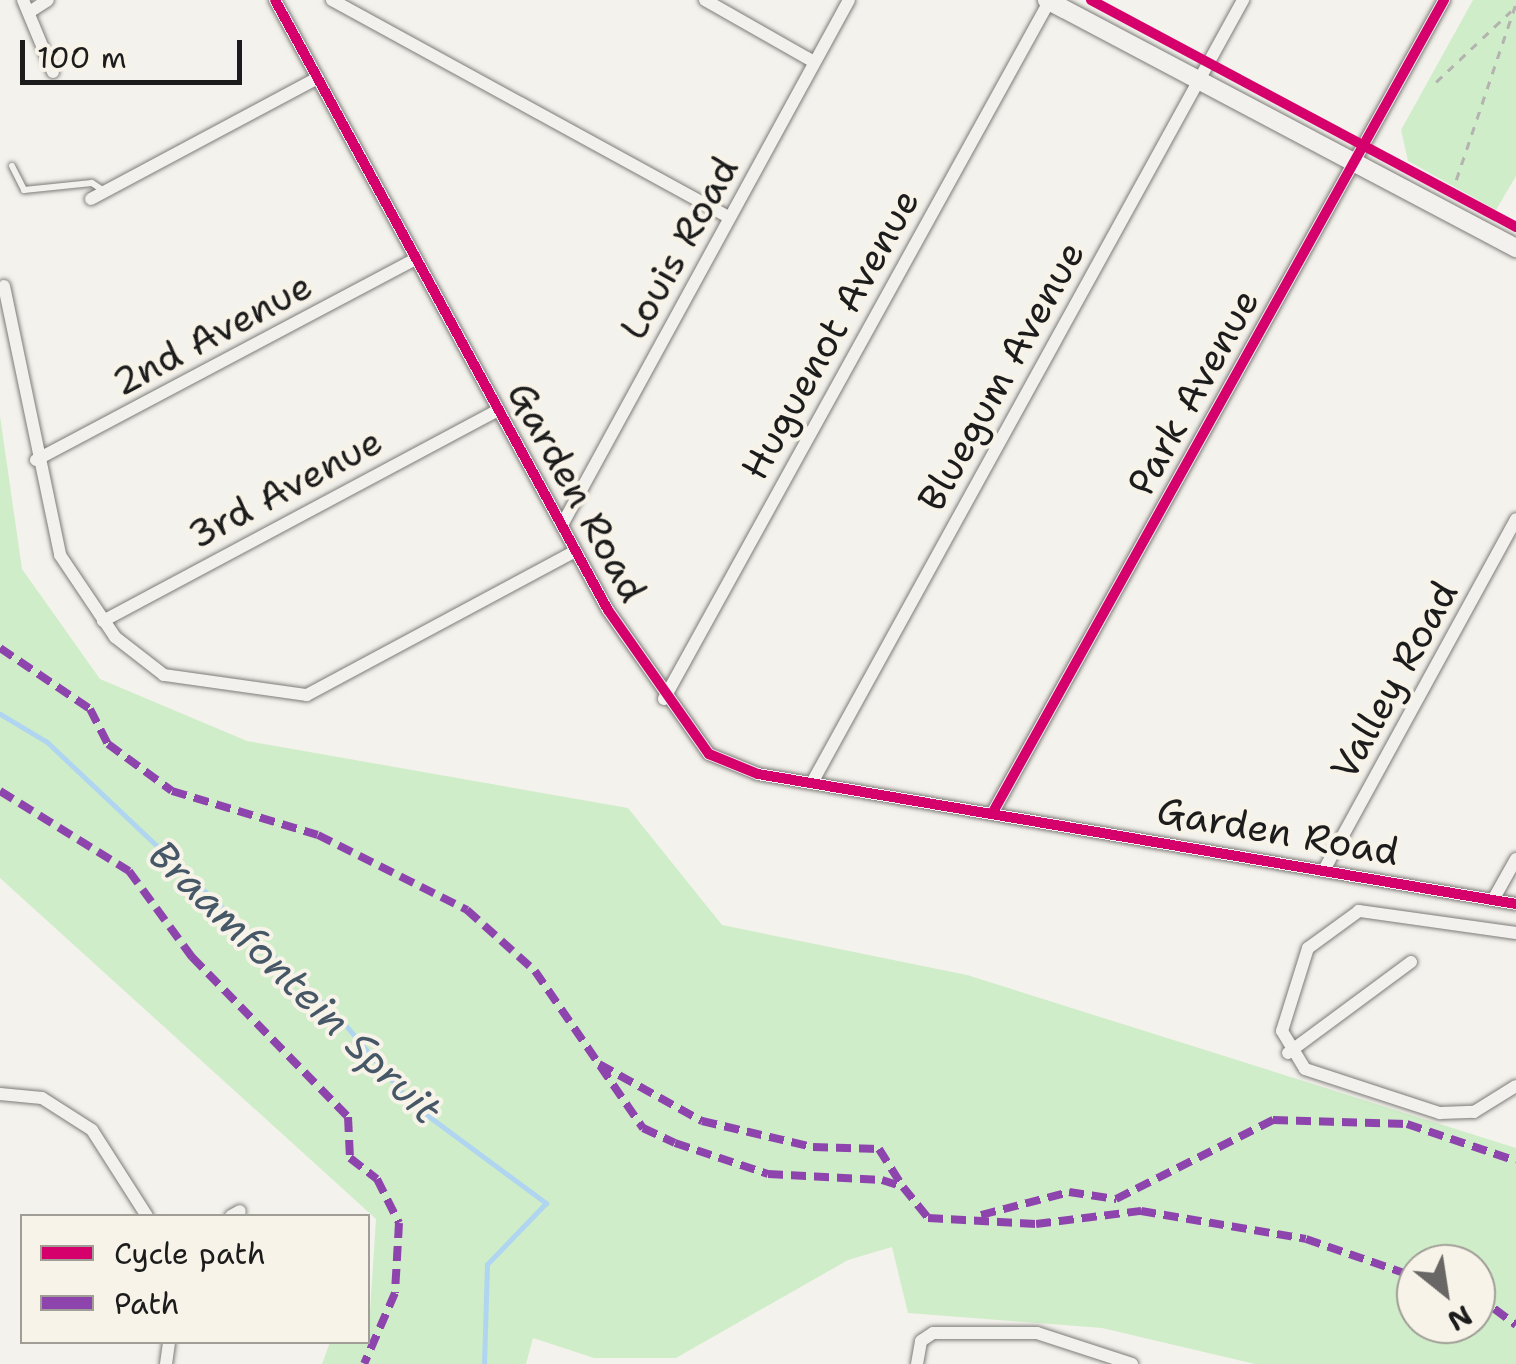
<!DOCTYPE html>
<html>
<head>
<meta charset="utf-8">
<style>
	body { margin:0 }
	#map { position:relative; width:1516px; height:1364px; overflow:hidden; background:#f4f2ec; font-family:"Shantell Sans",sans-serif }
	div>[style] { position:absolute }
	.green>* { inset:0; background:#d0edc9 }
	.stream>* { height:5px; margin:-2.5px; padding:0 2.5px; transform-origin:2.5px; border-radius:2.5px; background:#b0d5f0 }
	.path>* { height:2.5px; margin-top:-1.25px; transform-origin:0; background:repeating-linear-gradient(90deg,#b4b3b0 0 8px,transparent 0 16px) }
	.roads { filter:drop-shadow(0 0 2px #7d7c7a) drop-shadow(0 0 2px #7d7c7a) }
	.lane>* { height:6px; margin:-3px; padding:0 3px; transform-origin:3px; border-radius:3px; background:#f2f1ed }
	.street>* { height:12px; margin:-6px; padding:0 6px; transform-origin:6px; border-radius:6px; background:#f2f1ed }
	.secondary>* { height:18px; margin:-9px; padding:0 9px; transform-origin:9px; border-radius:9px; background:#f2f1ed }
	.quiet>* { height:8px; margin-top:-4px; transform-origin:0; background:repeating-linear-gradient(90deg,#8e44ad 0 15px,transparent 0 23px) }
	.cycleway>* { height:10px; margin:-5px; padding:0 5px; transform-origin:5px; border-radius:5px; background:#d6006c }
	span { translate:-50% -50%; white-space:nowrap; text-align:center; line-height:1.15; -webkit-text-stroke:8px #f7f3e8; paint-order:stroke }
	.street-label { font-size:38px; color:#1c1c1c }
	.water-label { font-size:40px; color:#465867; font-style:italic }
	.legend { position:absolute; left:20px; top:1214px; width:350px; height:130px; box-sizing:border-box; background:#f7f3e8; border:2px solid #9f9d96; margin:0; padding:12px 18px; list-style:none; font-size:30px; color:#1c1c1c }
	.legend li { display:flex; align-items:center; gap:20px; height:50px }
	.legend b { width:50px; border:2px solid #9f9d96 }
	.north { position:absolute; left:1396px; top:1244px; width:100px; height:100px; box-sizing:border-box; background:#f7f3e8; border:2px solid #9f9d96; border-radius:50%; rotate:150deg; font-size:28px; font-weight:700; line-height:40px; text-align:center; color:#1c1c1c }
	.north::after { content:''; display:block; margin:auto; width:35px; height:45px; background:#686765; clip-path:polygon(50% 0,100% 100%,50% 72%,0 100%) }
	.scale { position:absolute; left:20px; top:40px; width:222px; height:45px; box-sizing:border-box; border:5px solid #1c1c1c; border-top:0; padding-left:12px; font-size:30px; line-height:35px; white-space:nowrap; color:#1c1c1c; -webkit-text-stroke:8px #f7f3e8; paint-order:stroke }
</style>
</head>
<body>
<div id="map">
	<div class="green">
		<div style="clip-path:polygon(1473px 0,1516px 0,1516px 176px,1496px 210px,1408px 161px,1401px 130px)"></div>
		<div style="clip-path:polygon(evenodd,0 416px,22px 569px,100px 679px,247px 741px,628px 808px,722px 925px,967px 975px,1516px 1148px,1516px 1364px,1255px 1364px,1102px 1328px,908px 1313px,892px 1247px,848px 1260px,676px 1358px,594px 1358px,533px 1338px,526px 1364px,322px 1364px,330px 1342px,368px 1342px,376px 1219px,0 878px,0 416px,1416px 1264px,1476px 1264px,1476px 1324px,1416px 1324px,1416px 1264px)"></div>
	</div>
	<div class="stream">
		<div style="left:0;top:714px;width:55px;rotate:30.8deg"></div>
		<div style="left:47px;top:742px;width:406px;rotate:43.4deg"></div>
		<div style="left:342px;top:1021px;width:109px;rotate:49.9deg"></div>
		<div style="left:412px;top:1104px;width:167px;rotate:36.5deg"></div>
		<div style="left:546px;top:1203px;width:85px;rotate:134deg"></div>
		<div style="left:487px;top:1264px;width:100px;rotate:91.7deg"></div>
	</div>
	<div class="path">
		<div style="left:1436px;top:82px;width:103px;rotate:-43.4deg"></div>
		<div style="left:1451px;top:195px;width:203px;rotate:-71.3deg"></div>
	</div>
	<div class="roads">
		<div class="lane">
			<div style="left:12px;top:166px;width:27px;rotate:63deg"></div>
			<div style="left:24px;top:190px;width:68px;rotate:-5.9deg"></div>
			<div style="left:92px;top:183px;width:14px;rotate:34deg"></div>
		</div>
		<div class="street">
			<div style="left:23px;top:0;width:78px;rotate:67.4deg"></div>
			<div style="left:275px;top:0;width:695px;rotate:61.37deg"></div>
			<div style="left:608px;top:610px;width:176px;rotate:55deg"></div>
			<div style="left:709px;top:754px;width:53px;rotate:22.2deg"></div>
			<div style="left:758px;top:774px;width:769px;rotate:9.73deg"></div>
			<div style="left:332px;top:0;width:452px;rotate:28.7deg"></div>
			<div style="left:705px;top:0;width:125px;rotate:29.6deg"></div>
			<div style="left:31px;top:11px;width:20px;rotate:-33deg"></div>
			<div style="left:91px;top:199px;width:257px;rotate:-28.1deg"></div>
			<div style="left:4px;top:286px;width:275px;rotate:78.2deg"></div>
			<div style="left:60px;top:555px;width:99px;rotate:56.1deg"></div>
			<div style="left:115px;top:637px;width:62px;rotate:37.8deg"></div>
			<div style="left:164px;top:675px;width:144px;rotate:8deg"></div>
			<div style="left:307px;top:695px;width:304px;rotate:-28.2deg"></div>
			<div style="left:36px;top:460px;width:430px;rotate:-27.9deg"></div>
			<div style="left:562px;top:525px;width:598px;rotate:-61.34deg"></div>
			<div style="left:103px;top:621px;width:446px;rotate:-28.1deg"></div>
			<div style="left:664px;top:699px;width:798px;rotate:-61.09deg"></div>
			<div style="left:813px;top:781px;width:892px;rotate:-61.16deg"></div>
			<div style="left:993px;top:812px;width:929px;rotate:-60.95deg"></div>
			<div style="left:1324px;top:870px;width:400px;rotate:-61.3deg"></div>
			<div style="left:1493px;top:900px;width:47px;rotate:-60.7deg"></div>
			<div style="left:1516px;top:933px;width:159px;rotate:-172deg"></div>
			<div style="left:1359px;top:911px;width:63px;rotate:144deg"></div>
			<div style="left:1308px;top:948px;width:87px;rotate:107.4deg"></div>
			<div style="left:1282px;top:1031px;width:44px;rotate:58.8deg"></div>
			<div style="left:1305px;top:1069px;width:142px;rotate:18.1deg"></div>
			<div style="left:1440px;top:1113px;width:34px;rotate:-2deg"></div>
			<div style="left:1474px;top:1112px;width:49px;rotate:-31.8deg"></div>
			<div style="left:1288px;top:1053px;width:153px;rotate:-36.5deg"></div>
			<div style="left:0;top:1094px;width:42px;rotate:5.4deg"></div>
			<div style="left:42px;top:1098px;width:59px;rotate:32.6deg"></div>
			<div style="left:92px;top:1130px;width:102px;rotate:57.4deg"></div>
			<div style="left:231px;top:1216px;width:10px;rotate:-29deg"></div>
			<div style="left:166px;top:1364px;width:22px;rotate:-82deg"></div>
			<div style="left:917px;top:1364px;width:23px;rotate:-80deg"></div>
			<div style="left:921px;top:1341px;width:14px;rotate:-34deg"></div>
			<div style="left:933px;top:1333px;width:104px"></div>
			<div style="left:1037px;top:1333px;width:100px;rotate:18.1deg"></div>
		</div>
		<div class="secondary">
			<div style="left:1047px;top:0;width:531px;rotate:27.87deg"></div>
		</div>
	</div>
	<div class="quiet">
		<div style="left:0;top:648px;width:109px;rotate:34.1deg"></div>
		<div style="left:90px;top:709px;width:39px;rotate:63deg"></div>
		<div style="left:108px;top:744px;width:79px;rotate:36.3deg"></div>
		<div style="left:172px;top:791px;width:152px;rotate:16.8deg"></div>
		<div style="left:318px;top:835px;width:167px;rotate:26.7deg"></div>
		<div style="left:467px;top:910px;width:91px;rotate:41.9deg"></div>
		<div style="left:535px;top:971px;width:191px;rotate:55.5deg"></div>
		<div style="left:643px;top:1128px;width:35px;rotate:25deg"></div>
		<div style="left:675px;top:1143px;width:98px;rotate:18.4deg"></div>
		<div style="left:768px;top:1174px;width:114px;rotate:3deg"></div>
		<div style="left:882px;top:1180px;width:22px;rotate:18deg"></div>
		<div style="left:903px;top:1187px;width:40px;rotate:51deg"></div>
		<div style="left:928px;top:1218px;width:108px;rotate:3.2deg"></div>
		<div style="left:1036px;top:1224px;width:106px;rotate:-7.1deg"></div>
		<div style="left:1141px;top:1211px;width:167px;rotate:9.6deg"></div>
		<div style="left:1306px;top:1239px;width:116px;rotate:19.1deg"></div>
		<div style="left:0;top:791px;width:152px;rotate:31.8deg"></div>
		<div style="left:129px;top:871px;width:107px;rotate:53.8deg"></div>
		<div style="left:192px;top:957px;width:223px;rotate:45.7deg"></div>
		<div style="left:348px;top:1117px;width:41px;rotate:87.2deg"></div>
		<div style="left:350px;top:1158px;width:34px;rotate:38deg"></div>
		<div style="left:377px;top:1179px;width:49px;rotate:63.4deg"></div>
		<div style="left:399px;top:1223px;width:70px;rotate:93.3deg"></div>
		<div style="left:395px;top:1293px;width:77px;rotate:113.6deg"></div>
		<div style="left:599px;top:1064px;width:118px;rotate:29deg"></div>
		<div style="left:702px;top:1121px;width:114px;rotate:13.2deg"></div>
		<div style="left:813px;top:1147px;width:66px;rotate:1.7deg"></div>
		<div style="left:879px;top:1149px;width:45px;rotate:57.7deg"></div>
		<div style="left:981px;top:1215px;width:91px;rotate:-14.6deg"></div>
		<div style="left:1069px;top:1192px;width:48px;rotate:8.5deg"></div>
		<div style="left:1116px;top:1199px;width:176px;rotate:-26.7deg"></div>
		<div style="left:1273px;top:1120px;width:134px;rotate:1.7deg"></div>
		<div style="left:1407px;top:1124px;width:115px;rotate:18.7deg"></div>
		<div style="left:1476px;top:1295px;width:50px;rotate:36.9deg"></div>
	</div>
	<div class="cycleway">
		<div style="left:275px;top:0;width:695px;rotate:61.37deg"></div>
		<div style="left:608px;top:610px;width:176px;rotate:55deg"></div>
		<div style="left:709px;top:754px;width:53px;rotate:22.2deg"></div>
		<div style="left:758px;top:774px;width:769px;rotate:9.73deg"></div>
		<div style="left:1091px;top:0;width:482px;rotate:28.1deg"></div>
		<div style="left:993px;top:812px;width:929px;rotate:-60.95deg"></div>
	</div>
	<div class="street-label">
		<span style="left:679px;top:248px;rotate:-61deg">Louis Road</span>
		<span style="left:212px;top:334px;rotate:-28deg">2nd Avenue</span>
		<span style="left:830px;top:334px;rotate:-61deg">Huguenot Avenue</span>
		<span style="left:1001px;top:376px;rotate:-61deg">Bluegum Avenue</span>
		<span style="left:1193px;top:392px;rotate:-61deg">Park Avenue</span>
		<span style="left:285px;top:488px;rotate:-28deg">3rd Avenue</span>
		<span style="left:577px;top:492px;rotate:61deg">Garden Road</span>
		<span style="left:1394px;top:680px;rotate:-61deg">Valley Road</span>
		<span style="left:1278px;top:831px;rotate:10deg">Garden Road</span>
	</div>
	<div class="water-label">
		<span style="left:295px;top:982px;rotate:44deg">Braamfontein Spruit</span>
	</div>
	<ul class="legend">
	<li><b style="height:12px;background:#d6006c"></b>Cycle path</li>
	<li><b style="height:12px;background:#8e44ad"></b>Path</li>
	</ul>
	<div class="north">N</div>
	<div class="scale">100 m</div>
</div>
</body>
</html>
